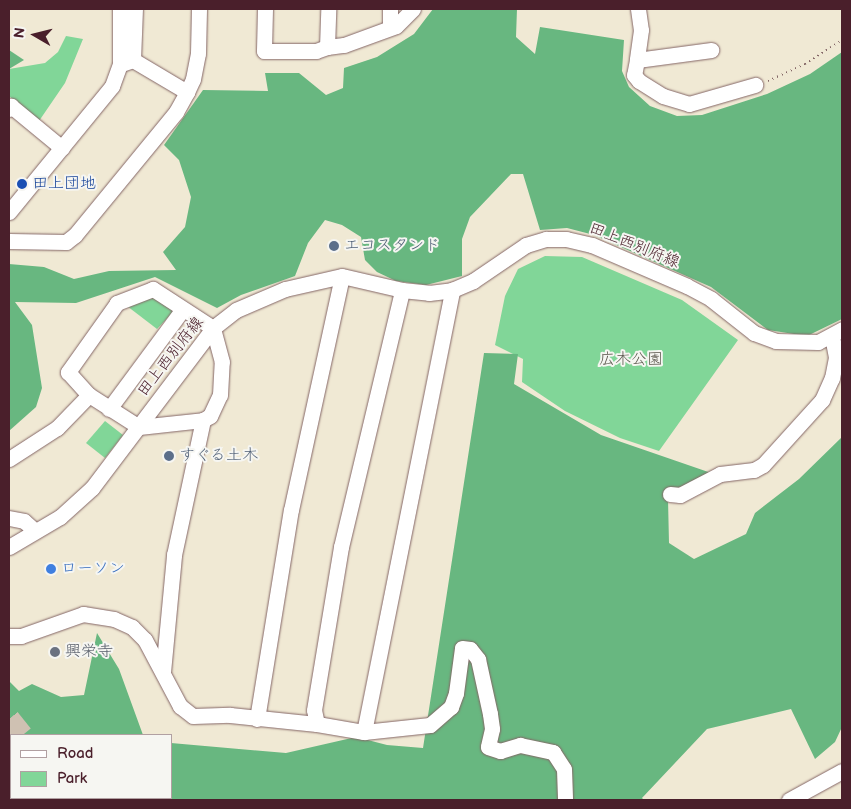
<!DOCTYPE html>
<html>
<head>
<meta charset="utf-8">
<style>
	body { margin:0 }
	#map { position:relative; width:851px; height:809px; overflow:hidden; background:#f0e9d4; font-family:"Balsamiq Sans","Klee One",sans-serif }
	div>[style] { position:absolute }
	.green>* { inset:0; background:#81d698 }
	.forest>* { inset:0; background:#68b780 }
	.highway-tunnel>* { height:22px; margin-top:-11px; transform-origin:0; background:repeating-linear-gradient(90deg,#cfc1b2 0 22px,transparent 0 33px) }
	.path>* { height:2px; margin-top:-1px; transform-origin:0; background:repeating-linear-gradient(90deg,#846666 0 1px,transparent 0 5px) }
	.roads { filter:drop-shadow(0 0 1px #846666) drop-shadow(0 0 1px #846666) }
	.minor>* { height:15px; margin:-7.5px; padding:0 7.5px; transform-origin:7.5px; border-radius:7.5px; background:#fff }
	.dots>* { width:14px; height:14px; translate:-50% -50%; box-sizing:border-box; border:2px solid #f6f6f2; border-radius:50% }
	span { translate:-50% -50%; white-space:nowrap; text-align:center; line-height:1.15; -webkit-text-stroke:4px #f6f6f2; paint-order:stroke }
	.transit-label { font-size:16px; color:#164399 }
	.left { translate:0 -50%; text-align:left }
	.service-label { font-size:16px; color:#4e5e75 }
	.street-label { font-size:16px; color:#4a1f2b }
	.park-label { font-size:16px; color:#5a564c }
	.shop-label { font-size:16px; color:#366cbe }
	.worship-label { font-size:16px; color:#5b616d }
	.frame { position:absolute; inset:0; border:10px solid #4a1f2b; pointer-events:none }
	.legend { position:absolute; left:10px; top:734px; width:162px; height:65px; box-sizing:border-box; background:#f6f6f2; border:1px solid #b1a0a2; margin:0; padding:6px 9px; list-style:none; font-size:15px; color:#4a1f2b }
	.legend li { display:flex; align-items:center; gap:10px; height:25px }
	.legend b { width:25px; border:1px solid #b1a0a2 }
	.north { position:absolute; left:10px; top:10px; width:50px; height:50px; -webkit-text-stroke:4px #f6f6f2; paint-order:stroke; rotate:278deg; font-size:14px; font-weight:700; line-height:20px; text-align:center; color:#4a1f2b }
	.north::after { content:''; display:block; margin:auto; width:18px; height:22px; background:#4a1f2b; clip-path:polygon(50% 0,100% 100%,50% 72%,0 100%) }
</style>
</head>
<body>
<div id="map">
	<div class="green">
		<div style="clip-path:polygon(66px 36px,83px 39px,65px 83px,39px 121px,9px 96px,9px 69px,45px 63px,58px 52px)"></div>
		<div style="clip-path:polygon(545px 256px,582px 257px,682px 300px,738px 340px,659px 451px,620px 438px,565px 411px,522px 382px,523px 359px,495px 345px,505px 296px,518px 269px)"></div>
		<div style="clip-path:polygon(153px 297px,174px 311px,157px 329px,127px 306px)"></div>
		<div style="clip-path:polygon(105px 421px,123px 435px,105px 458px,86px 443px)"></div>
	</div>
	<div class="forest">
		<div style="clip-path:polygon(433px 9px,517px 9px,516px 37px,535px 54px,540px 27px,624px 40px,622px 71px,629px 87px,650px 106px,677px 116px,702px 115px,767px 94px,810px 74px,842px 52px,842px 319px,807px 336px,768px 330px,711px 287px,594px 235px,567px 228px,540px 230px,523px 174px,511px 174px,470px 217px,462px 239px,462px 276px,426px 285px,396px 281px,377px 272px,365px 260px,361px 237px,342px 225px,325px 220px,308px 243px,295px 276px,241px 295px,217px 308px,155px 277px,76px 303px,15px 302px,32px 325px,42px 388px,36px 407px,9px 431px,9px 264px,44px 267px,74px 279px,109px 271px,176px 270px,163px 252px,185px 227px,191px 197px,179px 160px,164px 145px,203px 90px,268px 91px,265px 73px,299px 73px,326px 95px,343px 88px,344px 68px,377px 57px,414px 34px)"></div>
		<div style="clip-path:polygon(9px 50px,24px 60px,9px 69px)"></div>
		<div style="clip-path:polygon(484px 353px,518px 354px,514px 384px,601px 435px,717px 475px,668px 499px,669px 543px,694px 559px,746px 534px,755px 513px,799px 479px,842px 437px,842px 727px,835px 742px,815px 759px,791px 709px,707px 729px,642px 798px,644px 800px,9px 800px,9px 681px,19px 691px,32px 684px,61px 697px,84px 695px,97px 633px,119px 669px,143px 735px,11px 735px,11px 798px,171px 798px,171px 743px,286px 753px,356px 737px,387px 745px,423px 748px)"></div>
	</div>
	<div class="highway-tunnel">
		<div style="left:9px;top:719px;width:21px;rotate:51deg"></div>
		<div style="left:71px;top:798px;width:2px;rotate:63deg"></div>
	</div>
	<div class="path">
		<div style="left:768px;top:81px;width:41px;rotate:-24.7deg"></div>
		<div style="left:805px;top:64px;width:44px;rotate:-33deg"></div>
	</div>
	<div class="roads">
		<div class="minor">
			<div style="left:265px;top:9px;width:42px;rotate:91.4deg"></div>
			<div style="left:264px;top:51px;width:52px"></div>
			<div style="left:316px;top:51px;width:12px;rotate:-20deg"></div>
			<div style="left:327px;top:47px;width:38px;rotate:-88deg"></div>
			<div style="left:390px;top:9px;width:18px;rotate:90deg"></div>
			<div style="left:638px;top:9px;width:21px;rotate:82deg"></div>
			<div style="left:641px;top:30px;width:30px;rotate:98deg"></div>
			<div style="left:637px;top:60px;width:75px;rotate:-7.7deg"></div>
			<div style="left:327px;top:47px;width:17px;rotate:-7deg"></div>
			<div style="left:344px;top:45px;width:55px;rotate:-20.1deg"></div>
			<div style="left:396px;top:26px;width:24px;rotate:-45deg"></div>
			<div style="left:133px;top:60px;width:63px;rotate:30.7deg"></div>
			<div style="left:187px;top:92px;width:14px;rotate:-65deg"></div>
			<div style="left:193px;top:79px;width:26px;rotate:-79deg"></div>
			<div style="left:198px;top:53px;width:44px;rotate:-88.7deg"></div>
			<div style="left:637px;top:60px;width:15px;rotate:101deg"></div>
			<div style="left:634px;top:75px;width:8px;rotate:50deg"></div>
			<div style="left:639px;top:81px;width:28px;rotate:32deg"></div>
			<div style="left:663px;top:96px;width:27px;rotate:17deg"></div>
			<div style="left:689px;top:104px;width:69px;rotate:-16.1deg"></div>
			<div style="left:124px;top:63px;width:9px;rotate:-18deg"></div>
			<div style="left:133px;top:60px;width:51px;rotate:-87.8deg"></div>
			<div style="left:9px;top:109px;width:4px;rotate:-56deg"></div>
			<div style="left:11px;top:106px;width:66px;rotate:39.5deg"></div>
			<div style="left:9px;top:212px;width:163px;rotate:-50.7deg"></div>
			<div style="left:112px;top:86px;width:23px;rotate:-70deg"></div>
			<div style="left:120px;top:64px;width:55px;rotate:-90deg"></div>
			<div style="left:9px;top:241px;width:57px;rotate:1deg"></div>
			<div style="left:66px;top:242px;width:11px;rotate:-38deg"></div>
			<div style="left:75px;top:235px;width:159px;rotate:-50.6deg"></div>
			<div style="left:176px;top:112px;width:23px;rotate:-61deg"></div>
			<div style="left:109px;top:409px;width:124px;rotate:-53.5deg"></div>
			<div style="left:9px;top:459px;width:57px;rotate:-32.9deg"></div>
			<div style="left:57px;top:428px;width:46px;rotate:-45.9deg"></div>
			<div style="left:89px;top:395px;width:59px;rotate:32.6deg"></div>
			<div style="left:139px;top:427px;width:64px;rotate:-6.2deg"></div>
			<div style="left:203px;top:420px;width:8px;rotate:-30deg"></div>
			<div style="left:210px;top:416px;width:23px;rotate:-65deg"></div>
			<div style="left:220px;top:395px;width:33px;rotate:-87deg"></div>
			<div style="left:222px;top:362px;width:35px;rotate:-105deg"></div>
			<div style="left:213px;top:328px;width:72px;rotate:-147deg"></div>
			<div style="left:153px;top:289px;width:39px;rotate:159deg"></div>
			<div style="left:117px;top:303px;width:85px;rotate:125.4deg"></div>
			<div style="left:68px;top:372px;width:31px;rotate:48deg"></div>
			<div style="left:670px;top:494px;width:10px;rotate:6deg"></div>
			<div style="left:680px;top:495px;width:45px;rotate:-27.7deg"></div>
			<div style="left:720px;top:474px;width:34px;rotate:-7deg"></div>
			<div style="left:754px;top:470px;width:10px;rotate:-29deg"></div>
			<div style="left:763px;top:465px;width:88px;rotate:-47.8deg"></div>
			<div style="left:822px;top:400px;width:24px;rotate:-66deg"></div>
			<div style="left:832px;top:378px;width:21px;rotate:-79deg"></div>
			<div style="left:836px;top:357px;width:21px;rotate:-101deg"></div>
			<div style="left:9px;top:518px;width:15px;rotate:11deg"></div>
			<div style="left:24px;top:521px;width:15px;rotate:42deg"></div>
			<div style="left:9px;top:547px;width:59px;rotate:-30.5deg"></div>
			<div style="left:60px;top:517px;width:43px;rotate:-42.2deg"></div>
			<div style="left:92px;top:488px;width:201px;rotate:-52.9deg"></div>
			<div style="left:213px;top:328px;width:29px;rotate:-38deg"></div>
			<div style="left:236px;top:310px;width:53px;rotate:-23.2deg"></div>
			<div style="left:285px;top:289px;width:58px;rotate:-12.8deg"></div>
			<div style="left:342px;top:276px;width:62px;rotate:13.1deg"></div>
			<div style="left:402px;top:290px;width:27px;rotate:6deg"></div>
			<div style="left:429px;top:293px;width:23px;rotate:-7deg"></div>
			<div style="left:452px;top:290px;width:23px;rotate:-23deg"></div>
			<div style="left:473px;top:281px;width:64px;rotate:-34.2deg"></div>
			<div style="left:526px;top:245px;width:21px;rotate:-17deg"></div>
			<div style="left:546px;top:239px;width:20px"></div>
			<div style="left:566px;top:239px;width:27px;rotate:13deg"></div>
			<div style="left:592px;top:245px;width:103px;rotate:23.3deg"></div>
			<div style="left:687px;top:286px;width:27px;rotate:28deg"></div>
			<div style="left:711px;top:299px;width:55px;rotate:38.3deg"></div>
			<div style="left:754px;top:333px;width:23px;rotate:20deg"></div>
			<div style="left:776px;top:341px;width:42px;rotate:1.4deg"></div>
			<div style="left:818px;top:342px;width:27px;rotate:-28deg"></div>
			<div style="left:9px;top:636px;width:12px"></div>
			<div style="left:21px;top:636px;width:66px;rotate:-19.5deg"></div>
			<div style="left:83px;top:614px;width:31px;rotate:9deg"></div>
			<div style="left:114px;top:619px;width:20px;rotate:24deg"></div>
			<div style="left:132px;top:627px;width:18px;rotate:45deg"></div>
			<div style="left:145px;top:640px;width:75px;rotate:62.1deg"></div>
			<div style="left:180px;top:706px;width:16px;rotate:38deg"></div>
			<div style="left:193px;top:716px;width:37px;rotate:-2deg"></div>
			<div style="left:230px;top:715px;width:87px;rotate:5.9deg"></div>
			<div style="left:317px;top:724px;width:14px;rotate:-102deg"></div>
			<div style="left:314px;top:710px;width:165px;rotate:-80.6deg"></div>
			<div style="left:341px;top:547px;width:264px;rotate:-76.6deg"></div>
			<div style="left:163px;top:672px;width:118px;rotate:-84.6deg"></div>
			<div style="left:174px;top:555px;width:138px;rotate:-77.9deg"></div>
			<div style="left:257px;top:719px;width:212px;rotate:-80.8deg"></div>
			<div style="left:291px;top:510px;width:239px;rotate:-77.7deg"></div>
			<div style="left:317px;top:724px;width:48px;rotate:9.7deg"></div>
			<div style="left:364px;top:732px;width:66px;rotate:-6.1deg"></div>
			<div style="left:430px;top:725px;width:28px;rotate:-41deg"></div>
			<div style="left:451px;top:707px;width:15px;rotate:-70deg"></div>
			<div style="left:456px;top:693px;width:45px;rotate:-82.4deg"></div>
			<div style="left:462px;top:648px;width:8px;rotate:7deg"></div>
			<div style="left:470px;top:649px;width:13px;rotate:51deg"></div>
			<div style="left:478px;top:659px;width:56px;rotate:77.7deg"></div>
			<div style="left:490px;top:714px;width:15px;rotate:82deg"></div>
			<div style="left:492px;top:729px;width:18px;rotate:103deg"></div>
			<div style="left:488px;top:747px;width:13px;rotate:18deg"></div>
			<div style="left:500px;top:751px;width:21px;rotate:-17deg"></div>
			<div style="left:520px;top:745px;width:34px;rotate:12deg"></div>
			<div style="left:553px;top:752px;width:20px;rotate:57deg"></div>
			<div style="left:564px;top:769px;width:31px;rotate:88deg"></div>
			<div style="left:364px;top:732px;width:451px;rotate:-78.7deg"></div>
			<div style="left:789px;top:800px;width:60px;rotate:-28.7deg"></div>
		</div>
	</div>
	<div class="dots">
		<div style="left:22px;top:184px;background:#1a4fb4"></div>
		<div style="left:334px;top:246px;background:#5c6f8a"></div>
		<div style="left:169px;top:456px;background:#5c6f8a"></div>
		<div style="left:51px;top:569px;background:#3f7fe0"></div>
		<div style="left:55px;top:652px;background:#6b7280"></div>
	</div>
	<div class="transit-label">
		<span class="left" style="left:32px;top:184px">田上団地</span>
	</div>
	<div class="service-label">
		<span class="left" style="left:344px;top:246px">エコスタンド</span>
		<span class="left" style="left:179px;top:456px">すぐる土木</span>
	</div>
	<div class="street-label">
		<span style="left:634px;top:246px;rotate:22deg">田上西別府線</span>
		<span style="left:171px;top:357px;rotate:-52deg">田上西別府線</span>
	</div>
	<div class="park-label">
		<span style="left:631px;top:360px">広木公園</span>
	</div>
	<div class="shop-label">
		<span class="left" style="left:61px;top:569px">ローソン</span>
	</div>
	<div class="worship-label">
		<span class="left" style="left:65px;top:652px">興栄寺</span>
	</div>
	<div class="frame"></div>
	<ul class="legend">
	<li><b style="height:6px;background:#fff"></b>Road</li>
	<li><b style="height:14px;background:#81d698"></b>Park</li>
	</ul>
	<div class="north">N</div>
</div>
</body>
</html>
